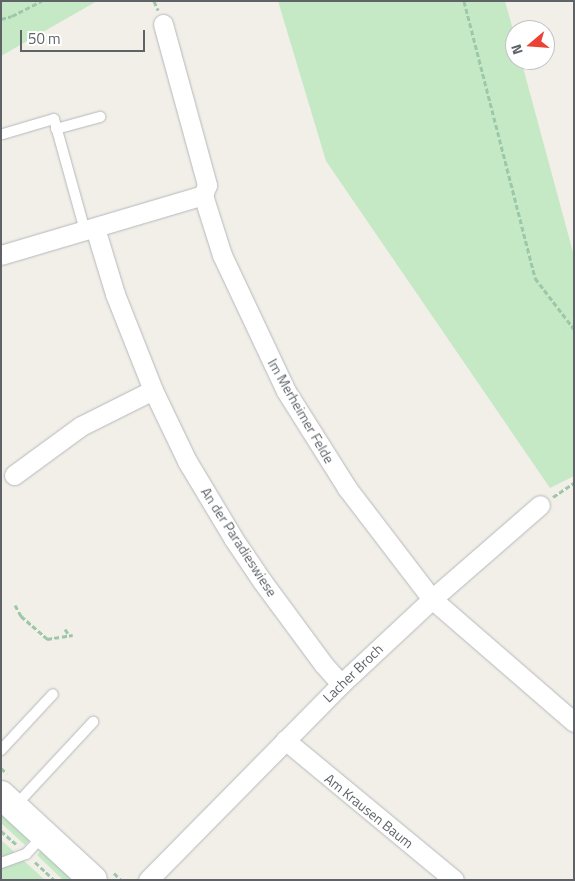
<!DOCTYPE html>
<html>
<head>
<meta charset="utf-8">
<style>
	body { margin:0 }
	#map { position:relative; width:575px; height:881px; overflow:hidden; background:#f1efe8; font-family:"Titillium Web",sans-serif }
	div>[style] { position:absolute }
	.green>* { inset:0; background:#c5e8c5 }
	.path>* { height:3px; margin-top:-1.5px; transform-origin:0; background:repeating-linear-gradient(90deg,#9cc7a9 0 5px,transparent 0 7.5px) }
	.roads { filter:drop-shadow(0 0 1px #b5b8bc) drop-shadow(0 0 1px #b5b8bc) }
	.service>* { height:10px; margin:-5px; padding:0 5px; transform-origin:5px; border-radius:5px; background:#fff }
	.minor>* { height:19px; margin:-9.5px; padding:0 9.5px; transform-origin:9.5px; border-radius:9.5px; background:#fff }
	.secondary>* { height:28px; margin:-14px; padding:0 14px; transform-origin:14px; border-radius:14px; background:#fff }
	span { translate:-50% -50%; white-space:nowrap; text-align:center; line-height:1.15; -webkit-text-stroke:4px #fff; paint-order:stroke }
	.street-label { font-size:14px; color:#5f6368 }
	.frame { position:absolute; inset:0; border:2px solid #5f6368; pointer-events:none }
	.north { position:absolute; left:505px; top:20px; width:50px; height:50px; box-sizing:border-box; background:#fff; border:1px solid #bfc1c3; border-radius:50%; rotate:252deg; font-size:14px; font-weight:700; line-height:20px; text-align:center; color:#5f6368 }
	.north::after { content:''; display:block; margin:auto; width:18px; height:22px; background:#ea4335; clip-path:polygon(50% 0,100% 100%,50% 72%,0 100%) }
	.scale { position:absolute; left:20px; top:30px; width:125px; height:22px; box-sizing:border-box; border:2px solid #5f6368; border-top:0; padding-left:6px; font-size:15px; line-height:18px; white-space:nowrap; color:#5f6368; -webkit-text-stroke:4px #fff; paint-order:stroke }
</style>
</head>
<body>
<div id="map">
	<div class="green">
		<div style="clip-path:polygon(1px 1px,97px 1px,1px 56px)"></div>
		<div style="clip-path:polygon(278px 1px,505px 1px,515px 37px,515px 60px,521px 60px,574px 256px,574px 476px,550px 488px,326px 161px)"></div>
		<div style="clip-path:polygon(1px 806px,33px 836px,25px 845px,1px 823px)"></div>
		<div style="clip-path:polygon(1px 840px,45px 880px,1px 880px)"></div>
		<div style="clip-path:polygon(45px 846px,79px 880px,63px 880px,37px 855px)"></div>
	</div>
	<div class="path">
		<div style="left:154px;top:1px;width:10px;rotate:66deg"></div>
		<div style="left:464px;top:1px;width:286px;rotate:75.6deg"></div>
		<div style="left:535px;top:278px;width:64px;rotate:52.6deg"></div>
		<div style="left:1px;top:19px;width:11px;rotate:-15deg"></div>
		<div style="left:12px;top:16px;width:33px;rotate:-27deg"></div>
		<div style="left:553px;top:497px;width:25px;rotate:-34deg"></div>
		<div style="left:15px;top:605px;width:13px;rotate:61deg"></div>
		<div style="left:21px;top:616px;width:35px;rotate:41deg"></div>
		<div style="left:47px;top:639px;width:26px;rotate:-9deg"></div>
		<div style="left:65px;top:629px;width:7px;rotate:56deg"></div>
		<div style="left:1px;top:768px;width:8px;rotate:45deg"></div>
		<div style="left:1px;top:831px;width:20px;rotate:41deg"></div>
		<div style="left:35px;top:862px;width:26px;rotate:43deg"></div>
		<div style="left:114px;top:873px;width:10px;rotate:45deg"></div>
	</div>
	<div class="roads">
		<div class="service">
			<div style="left:56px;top:129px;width:46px;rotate:-15.3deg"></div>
			<div style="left:3px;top:134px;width:53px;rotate:-16.4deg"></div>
			<div style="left:54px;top:119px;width:116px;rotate:74.5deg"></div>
			<div style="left:1px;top:750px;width:76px;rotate:-47.1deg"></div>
			<div style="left:15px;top:806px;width:115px;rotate:-47.1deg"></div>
			<div style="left:1px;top:863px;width:27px;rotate:-20deg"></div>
			<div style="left:26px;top:854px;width:25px;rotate:-47deg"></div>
		</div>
		<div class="minor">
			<div style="left:163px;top:24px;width:167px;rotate:74.7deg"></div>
			<div style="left:207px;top:185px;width:11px;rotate:112deg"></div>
			<div style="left:203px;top:195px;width:63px;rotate:72.4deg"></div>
			<div style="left:222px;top:255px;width:150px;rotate:64.8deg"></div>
			<div style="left:286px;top:391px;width:115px;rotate:57.8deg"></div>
			<div style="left:347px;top:488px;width:140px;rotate:52.6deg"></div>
			<div style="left:432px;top:599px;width:188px;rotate:40.9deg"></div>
			<div style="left:95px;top:228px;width:69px;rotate:73.1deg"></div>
			<div style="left:115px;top:294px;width:103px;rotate:68.4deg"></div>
			<div style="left:153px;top:390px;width:79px;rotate:64.4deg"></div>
			<div style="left:187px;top:461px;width:90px;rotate:59.1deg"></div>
			<div style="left:233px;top:538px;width:52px;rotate:56deg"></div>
			<div style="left:262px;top:581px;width:104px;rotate:53.6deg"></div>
			<div style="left:324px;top:665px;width:25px;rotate:48deg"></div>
			<div style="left:1px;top:255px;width:211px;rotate:-16.5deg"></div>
			<div style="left:14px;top:475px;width:83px;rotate:-36.2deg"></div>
			<div style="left:81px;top:426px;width:80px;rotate:-26.6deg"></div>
			<div style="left:285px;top:740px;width:219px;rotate:39.6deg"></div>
			<div style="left:148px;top:880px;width:275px;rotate:-45.4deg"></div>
			<div style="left:341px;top:684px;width:125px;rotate:-43deg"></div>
			<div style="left:432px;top:599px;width:143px;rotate:-41deg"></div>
		</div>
		<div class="secondary">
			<div style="left:1px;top:795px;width:125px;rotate:42.7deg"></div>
		</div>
	</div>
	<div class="street-label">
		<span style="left:301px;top:411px;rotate:60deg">Im Merheimer Felde</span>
		<span style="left:239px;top:542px;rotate:57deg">An der Paradieswiese</span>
		<span style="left:353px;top:673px;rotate:-44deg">Lacher Broch</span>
		<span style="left:369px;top:811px;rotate:39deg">Am Krausen Baum</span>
	</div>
	<div class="frame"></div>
	<div class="north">N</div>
	<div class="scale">50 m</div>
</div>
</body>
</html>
